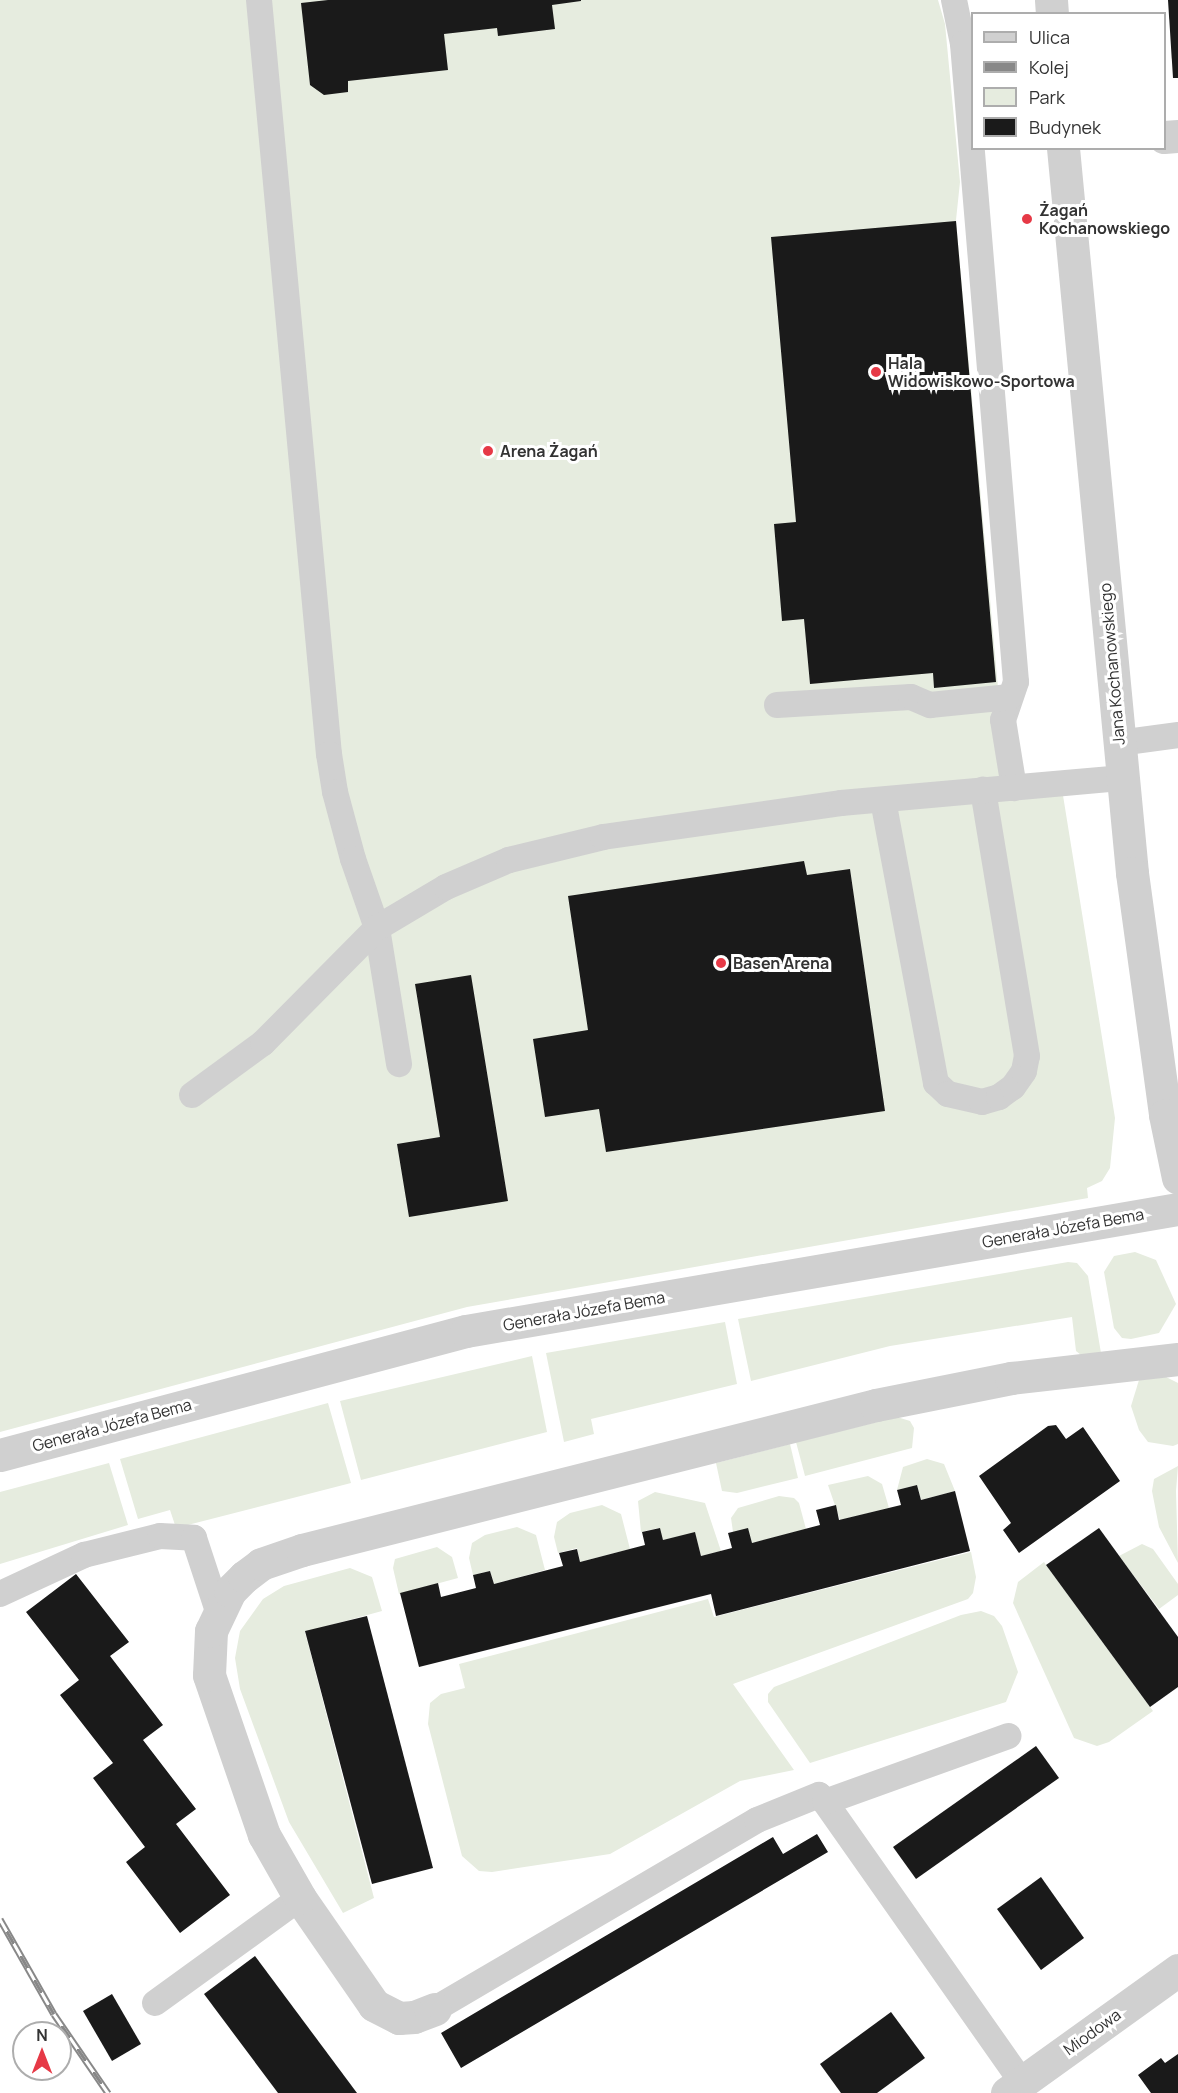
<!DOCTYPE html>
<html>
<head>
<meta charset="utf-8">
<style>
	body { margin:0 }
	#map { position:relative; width:1178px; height:2093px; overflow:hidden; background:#fff; font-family:Manrope,sans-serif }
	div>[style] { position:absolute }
	.green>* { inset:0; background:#e6ecdf }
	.building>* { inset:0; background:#1a1a1a }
	.service>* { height:26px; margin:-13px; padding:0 13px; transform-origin:13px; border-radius:13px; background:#d0d0d0 }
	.minor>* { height:33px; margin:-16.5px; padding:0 16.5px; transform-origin:16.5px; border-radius:16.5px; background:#d0d0d0 }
	.rail>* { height:7px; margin-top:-3.5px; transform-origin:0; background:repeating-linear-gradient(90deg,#fff 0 14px,#888 0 28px); box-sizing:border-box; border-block:2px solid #888 }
	.dots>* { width:16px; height:16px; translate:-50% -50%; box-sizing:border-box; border:3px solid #fff; border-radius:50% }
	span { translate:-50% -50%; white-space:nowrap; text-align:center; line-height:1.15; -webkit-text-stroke:6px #fff; paint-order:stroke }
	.poi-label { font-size:16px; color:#333; font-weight:700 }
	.left { translate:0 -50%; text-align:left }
	.street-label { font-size:16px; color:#333 }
	.legend { position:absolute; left:971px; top:12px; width:195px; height:138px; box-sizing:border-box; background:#fff; border:2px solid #adadad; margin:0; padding:8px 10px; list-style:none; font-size:18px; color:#333 }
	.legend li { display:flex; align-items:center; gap:12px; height:30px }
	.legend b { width:30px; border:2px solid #adadad }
	.north { position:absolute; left:12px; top:2021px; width:60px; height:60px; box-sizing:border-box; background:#fff; border:2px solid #adadad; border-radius:50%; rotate:0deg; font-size:16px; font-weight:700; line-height:24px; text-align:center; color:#333 }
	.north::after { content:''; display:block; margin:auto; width:21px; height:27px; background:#e63946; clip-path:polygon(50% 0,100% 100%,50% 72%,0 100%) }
</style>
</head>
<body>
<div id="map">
	<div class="green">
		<div style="clip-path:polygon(0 0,938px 0,945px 24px,960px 182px,956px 220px,1007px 788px,1061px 783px,1115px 1118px,1110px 1168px,1102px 1181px,1087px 1188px,1088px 1198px,467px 1307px,0 1432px)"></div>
		<div style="clip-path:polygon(1135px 1252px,1156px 1260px,1176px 1304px,1159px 1333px,1131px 1339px,1122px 1338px,1114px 1328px,1104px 1272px,1114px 1256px)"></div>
		<div style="clip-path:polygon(1068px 1262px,1077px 1263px,1088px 1276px,1101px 1353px,1081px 1355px,1076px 1351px,1072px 1317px,890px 1346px,751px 1381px,738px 1319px)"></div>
		<div style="clip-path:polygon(725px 1322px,737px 1384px,591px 1419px,594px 1434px,564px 1442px,546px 1353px)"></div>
		<div style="clip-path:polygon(532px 1356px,547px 1432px,361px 1480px,340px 1401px)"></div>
		<div style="clip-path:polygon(1166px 1377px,1178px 1383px,1178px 1444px,1173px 1446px,1148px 1442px,1139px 1430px,1131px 1406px,1139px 1380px)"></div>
		<div style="clip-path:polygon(328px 1403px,351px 1483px,176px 1528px,170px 1510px,138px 1519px,120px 1459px)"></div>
		<div style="clip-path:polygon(897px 1417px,910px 1421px,914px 1428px,912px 1448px,805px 1476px,796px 1442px)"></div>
		<div style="clip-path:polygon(790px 1444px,798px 1478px,737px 1493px,722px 1491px,716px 1463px)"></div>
		<div style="clip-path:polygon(927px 1459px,944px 1464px,955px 1491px,921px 1500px,917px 1485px,897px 1490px,903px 1467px)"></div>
		<div style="clip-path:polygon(109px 1463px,128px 1525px,0 1564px,0 1492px)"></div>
		<div style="clip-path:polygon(1178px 1466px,1176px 1491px,1178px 1563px,1159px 1527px,1152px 1491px,1154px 1479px)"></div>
		<div style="clip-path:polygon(868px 1476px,882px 1484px,889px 1508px,840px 1520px,828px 1485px)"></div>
		<div style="clip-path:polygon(655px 1492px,705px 1503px,721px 1551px,701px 1556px,695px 1533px,663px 1540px,659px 1528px,641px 1532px,638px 1501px)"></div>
		<div style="clip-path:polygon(779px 1496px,794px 1498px,799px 1503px,806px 1529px,752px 1543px,733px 1532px,731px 1518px,738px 1508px)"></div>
		<div style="clip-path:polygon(602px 1505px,621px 1514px,630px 1549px,580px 1562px,577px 1548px,558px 1553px,554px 1537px,557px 1522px,570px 1513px)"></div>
		<div style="clip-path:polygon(517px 1527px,536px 1535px,545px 1570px,494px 1584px,490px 1571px,473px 1575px,469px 1558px,472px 1543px,485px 1535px)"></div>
		<div style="clip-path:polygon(1142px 1544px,1153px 1549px,1178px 1584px,1178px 1595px,1159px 1609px,1119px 1556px)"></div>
		<div style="clip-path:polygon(437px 1547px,452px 1557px,458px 1578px,399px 1594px,393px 1568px,395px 1559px)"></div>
		<div style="clip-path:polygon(971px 1552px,976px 1577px,973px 1593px,968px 1599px,733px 1684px,794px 1770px,740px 1781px,610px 1854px,492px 1872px,479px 1871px,462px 1856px,428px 1724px,430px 1703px,441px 1694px,465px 1688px,459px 1664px,708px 1599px,714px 1617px)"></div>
		<div style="clip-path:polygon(1044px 1562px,1153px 1711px,1109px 1742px,1097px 1746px,1074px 1738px,1013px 1603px,1018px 1582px)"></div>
		<div style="clip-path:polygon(350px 1568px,372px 1577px,382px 1611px,305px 1632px,374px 1898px,343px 1913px,289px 1822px,240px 1689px,235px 1658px,240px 1631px,263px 1599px,284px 1586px)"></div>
		<div style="clip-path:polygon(981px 1611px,994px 1616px,1002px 1626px,1018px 1672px,1006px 1702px,810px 1763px,768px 1702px,768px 1694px,774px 1687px,961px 1615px)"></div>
	</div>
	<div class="building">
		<div style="clip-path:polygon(328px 0,581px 0,581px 1px,552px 5px,555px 29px,498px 36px,497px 28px,444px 34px,448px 70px,348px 81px,348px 92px,324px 95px,310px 85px,301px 3px)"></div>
		<div style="clip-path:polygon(1168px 0,1178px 0,1178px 78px,1173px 78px)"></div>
		<div style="clip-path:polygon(956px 221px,996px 682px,934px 688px,933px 673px,810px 684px,804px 619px,782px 621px,774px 524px,796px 522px,771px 237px)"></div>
		<div style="clip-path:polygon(804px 861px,807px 875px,850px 869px,885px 1111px,606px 1152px,599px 1109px,545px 1117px,533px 1039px,588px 1030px,568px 896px)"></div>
		<div style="clip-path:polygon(471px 975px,508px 1201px,409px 1217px,397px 1144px,440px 1137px,415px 984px)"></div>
		<div style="clip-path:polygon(1056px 1425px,1066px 1439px,1083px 1427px,1120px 1481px,1019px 1553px,1003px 1530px,1011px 1523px,979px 1476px,1048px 1426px)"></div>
		<div style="clip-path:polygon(917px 1485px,921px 1500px,955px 1491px,970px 1551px,716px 1616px,711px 1594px,419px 1667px,400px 1593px,438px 1583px,441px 1597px,476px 1588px,473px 1575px,490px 1571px,494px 1584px,563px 1566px,559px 1553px,577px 1549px,580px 1562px,645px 1545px,642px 1532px,660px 1528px,663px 1540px,695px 1532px,701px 1556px,732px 1548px,728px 1533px,748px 1528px,752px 1543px,820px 1525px,816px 1510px,836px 1505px,839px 1520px,901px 1505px,897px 1490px)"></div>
		<div style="clip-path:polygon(1099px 1528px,1178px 1637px,1178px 1687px,1150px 1707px,1046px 1565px)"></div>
		<div style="clip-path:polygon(76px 1574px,129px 1642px,110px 1656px,163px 1725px,143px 1740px,196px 1809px,176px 1824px,230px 1895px,180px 1933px,126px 1862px,145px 1847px,93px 1778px,113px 1763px,60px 1695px,79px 1680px,26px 1612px)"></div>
		<div style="clip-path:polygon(367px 1616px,433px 1868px,372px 1884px,305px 1631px)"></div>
		<div style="clip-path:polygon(1036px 1746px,1059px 1778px,916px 1879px,893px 1847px)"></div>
		<div style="clip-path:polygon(817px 1834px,828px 1852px,461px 2068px,441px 2033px,773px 1837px,783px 1854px)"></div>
		<div style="clip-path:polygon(1041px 1877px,1084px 1938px,1041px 1970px,997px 1909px)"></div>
		<div style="clip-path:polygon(255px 1956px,357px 2093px,278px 2093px,204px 1994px)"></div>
		<div style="clip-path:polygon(112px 1994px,141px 2044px,112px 2061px,83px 2011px)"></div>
		<div style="clip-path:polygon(891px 2012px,925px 2058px,877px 2093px,841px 2093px,820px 2064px)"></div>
		<div style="clip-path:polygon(1178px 2054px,1178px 2093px,1151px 2093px,1138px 2075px,1161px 2058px,1165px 2063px)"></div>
	</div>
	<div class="service">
		<div style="left:259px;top:0;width:757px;rotate:84.7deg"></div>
		<div style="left:329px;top:754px;width:38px;rotate:81deg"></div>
		<div style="left:335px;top:792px;width:69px;rotate:75deg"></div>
		<div style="left:353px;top:859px;width:73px;rotate:70.8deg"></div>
		<div style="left:377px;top:928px;width:138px;rotate:80.8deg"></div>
		<div style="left:954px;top:0;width:45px;rotate:78.4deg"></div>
		<div style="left:963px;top:44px;width:640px;rotate:85.25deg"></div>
		<div style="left:1016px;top:682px;width:40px;rotate:108.9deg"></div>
		<div style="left:1003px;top:720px;width:69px;rotate:80.8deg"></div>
		<div style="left:777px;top:705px;width:134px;rotate:-3.4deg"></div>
		<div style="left:911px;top:697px;width:21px;rotate:23deg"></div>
		<div style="left:930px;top:705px;width:80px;rotate:-5.7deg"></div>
		<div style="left:1119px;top:743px;width:60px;rotate:-7.7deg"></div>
		<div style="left:883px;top:800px;width:288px;rotate:79.4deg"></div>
		<div style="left:936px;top:1083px;width:16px;rotate:43deg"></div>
		<div style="left:948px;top:1094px;width:35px;rotate:13deg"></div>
		<div style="left:982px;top:1102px;width:18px;rotate:-16deg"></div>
		<div style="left:999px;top:1097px;width:17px;rotate:-36deg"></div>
		<div style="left:1013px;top:1087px;width:19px;rotate:-55deg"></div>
		<div style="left:1024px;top:1071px;width:15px;rotate:-79deg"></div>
		<div style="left:1027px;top:1056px;width:270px;rotate:-99.4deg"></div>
		<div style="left:192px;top:1095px;width:88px;rotate:-36.2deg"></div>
		<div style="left:263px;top:1043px;width:162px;rotate:-45.3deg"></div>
		<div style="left:377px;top:928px;width:80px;rotate:-30.7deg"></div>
		<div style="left:446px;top:887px;width:69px;rotate:-23.2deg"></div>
		<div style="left:509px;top:860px;width:97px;rotate:-13.7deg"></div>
		<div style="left:603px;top:837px;width:240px;rotate:-8.1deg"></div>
		<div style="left:841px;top:803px;width:283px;rotate:-5.1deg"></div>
		<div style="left:0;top:1594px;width:93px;rotate:-24.9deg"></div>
		<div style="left:84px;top:1555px;width:78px;rotate:-14deg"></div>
		<div style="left:160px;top:1536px;width:34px;rotate:3deg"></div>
		<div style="left:194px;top:1538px;width:77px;rotate:71.8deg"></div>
		<div style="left:825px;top:1802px;width:342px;rotate:54.9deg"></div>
		<div style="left:155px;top:2003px;width:179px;rotate:-35.9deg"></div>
		<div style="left:435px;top:2009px;width:373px;rotate:-30.4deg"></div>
		<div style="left:757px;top:1820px;width:67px;rotate:-22deg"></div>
		<div style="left:819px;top:1795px;width:9px;rotate:49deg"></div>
		<div style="left:825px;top:1802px;width:195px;rotate:-19.8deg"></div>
	</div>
	<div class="minor">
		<div style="left:1051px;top:0;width:14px;rotate:86deg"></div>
		<div style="left:1164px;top:137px;width:14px;rotate:-4deg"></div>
		<div style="left:1063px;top:148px;width:728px;rotate:84.56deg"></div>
		<div style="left:1132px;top:873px;width:244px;rotate:82.2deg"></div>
		<div style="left:1165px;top:1115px;width:64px;rotate:78.3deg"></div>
		<div style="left:0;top:1455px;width:482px;rotate:-14.9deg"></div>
		<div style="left:466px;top:1331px;width:722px;rotate:-9.72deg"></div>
		<div style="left:435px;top:2009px;width:22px;rotate:159deg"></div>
		<div style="left:414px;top:2017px;width:15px;rotate:176deg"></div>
		<div style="left:399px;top:2018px;width:28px;rotate:-153deg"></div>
		<div style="left:374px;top:2005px;width:130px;rotate:-124.7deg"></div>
		<div style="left:300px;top:1898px;width:73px;rotate:-119.7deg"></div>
		<div style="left:264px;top:1835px;width:169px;rotate:-109deg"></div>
		<div style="left:209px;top:1675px;width:44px;rotate:-87.4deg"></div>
		<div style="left:211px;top:1631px;width:44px;rotate:-64.6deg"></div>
		<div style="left:230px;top:1591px;width:20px;rotate:-45deg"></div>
		<div style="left:244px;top:1577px;width:21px;rotate:-37deg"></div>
		<div style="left:261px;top:1564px;width:43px;rotate:-18.9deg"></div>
		<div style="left:302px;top:1550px;width:592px;rotate:-14.18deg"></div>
		<div style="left:876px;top:1405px;width:138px;rotate:-11.3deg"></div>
		<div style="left:1011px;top:1378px;width:168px;rotate:-6.5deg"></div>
		<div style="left:1007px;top:2093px;width:211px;rotate:-35.7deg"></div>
	</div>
	<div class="rail">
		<div style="left:0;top:1919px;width:109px;rotate:60.4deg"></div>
		<div style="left:54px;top:2014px;width:96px;rotate:55.6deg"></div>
	</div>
	<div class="dots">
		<div style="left:1027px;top:219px;background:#e63946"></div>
		<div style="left:876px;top:372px;background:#e63946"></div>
		<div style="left:488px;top:451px;background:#e63946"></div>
		<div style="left:721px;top:963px;background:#e63946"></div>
	</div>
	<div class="poi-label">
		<span class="left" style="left:1039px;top:219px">Żagań<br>Kochanowskiego</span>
		<span class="left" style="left:888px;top:372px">Hala<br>Widowiskowo-Sportowa</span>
		<span class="left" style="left:500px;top:451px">Arena Żagań</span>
		<span class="left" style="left:733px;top:963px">Basen Arena</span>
	</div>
	<div class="street-label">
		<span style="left:1112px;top:664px;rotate:-95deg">Jana Kochanowskiego</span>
		<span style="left:1063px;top:1228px;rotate:-10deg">Generała Józefa Bema</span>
		<span style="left:584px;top:1311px;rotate:-10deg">Generała Józefa Bema</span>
		<span style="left:112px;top:1425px;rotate:-15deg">Generała Józefa Bema</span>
		<span style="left:1092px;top:2032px;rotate:-36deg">Miodowa</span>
	</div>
	<ul class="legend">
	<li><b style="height:8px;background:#d0d0d0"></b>Ulica</li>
	<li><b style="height:8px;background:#888"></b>Kolej</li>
	<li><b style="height:16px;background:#e6ecdf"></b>Park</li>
	<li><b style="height:16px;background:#1a1a1a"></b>Budynek</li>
	</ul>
	<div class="north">N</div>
</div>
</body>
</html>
